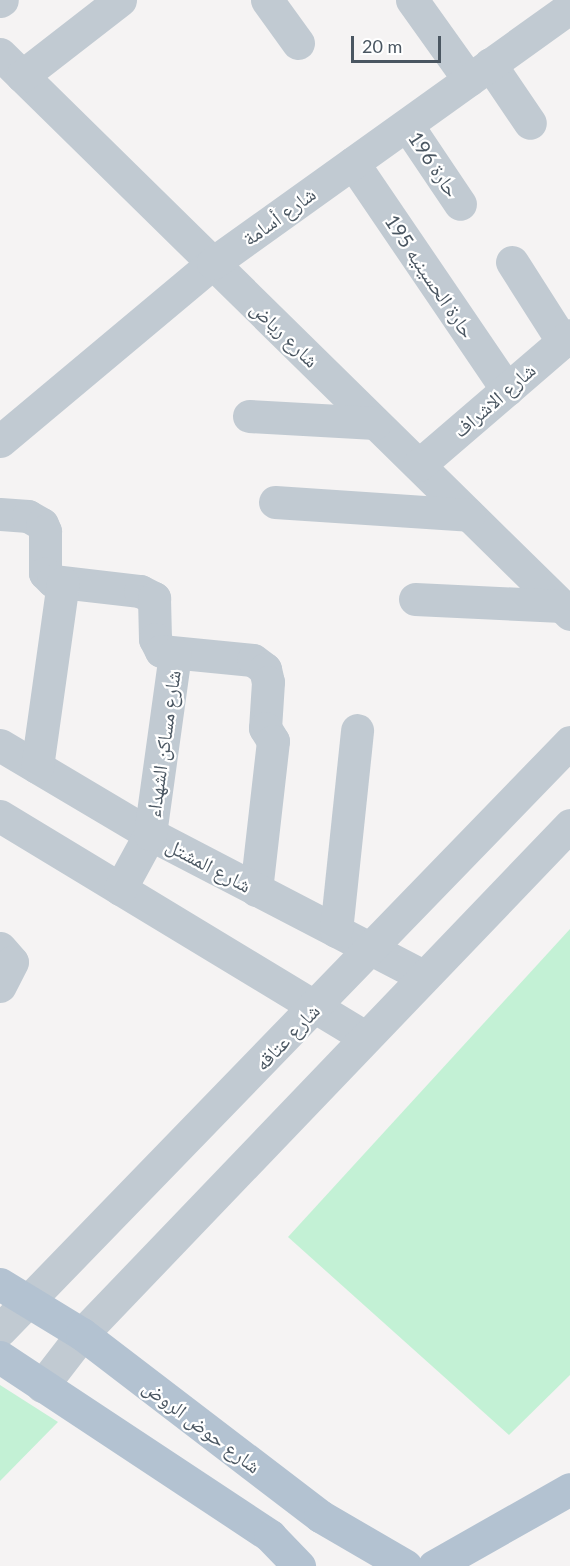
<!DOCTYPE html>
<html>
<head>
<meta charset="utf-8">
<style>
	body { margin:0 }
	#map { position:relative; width:570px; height:1566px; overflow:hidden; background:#f5f3f3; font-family:Lato,"Noto Naskh Arabic",sans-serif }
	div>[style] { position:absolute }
	.green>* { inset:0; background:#c3f1d5 }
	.minor>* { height:33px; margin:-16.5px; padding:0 16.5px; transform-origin:16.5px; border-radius:16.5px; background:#c1cad2 }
	.major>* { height:33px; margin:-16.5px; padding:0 16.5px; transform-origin:16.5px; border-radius:16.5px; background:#b3c2d1 }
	span { translate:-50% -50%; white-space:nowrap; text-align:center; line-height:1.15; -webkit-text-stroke:4.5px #fff; paint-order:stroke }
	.street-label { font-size:20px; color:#4a5661 }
	.scale { position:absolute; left:351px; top:36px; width:90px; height:27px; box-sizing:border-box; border:3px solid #4a5661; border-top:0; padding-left:8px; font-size:18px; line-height:21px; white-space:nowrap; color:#4a5661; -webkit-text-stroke:4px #fff; paint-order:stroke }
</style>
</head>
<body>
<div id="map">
	<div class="green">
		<div style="clip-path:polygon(570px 929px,570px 1375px,509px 1435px,288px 1237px)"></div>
		<div style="clip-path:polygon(0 1385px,58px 1422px,0 1481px)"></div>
	</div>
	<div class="minor">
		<div style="left:267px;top:0;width:53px;rotate:54.2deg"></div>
		<div style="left:412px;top:0;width:98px;rotate:54.5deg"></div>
		<div style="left:0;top:1px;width:2px;rotate:-27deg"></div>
		<div style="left:0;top:54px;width:799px;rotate:44.49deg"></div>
		<div style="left:490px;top:64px;width:71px;rotate:55.9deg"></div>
		<div style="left:22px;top:76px;width:124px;rotate:-37.8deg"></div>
		<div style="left:407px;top:125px;width:95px;rotate:56.1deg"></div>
		<div style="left:353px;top:163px;width:274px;rotate:55.8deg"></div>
		<div style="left:512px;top:262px;width:95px;rotate:57.5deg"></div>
		<div style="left:249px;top:416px;width:126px;rotate:3.2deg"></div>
		<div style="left:0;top:441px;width:278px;rotate:-39.9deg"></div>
		<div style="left:213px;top:263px;width:439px;rotate:-35.6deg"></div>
		<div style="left:419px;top:465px;width:199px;rotate:-40.7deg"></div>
		<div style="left:275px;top:502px;width:194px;rotate:3.8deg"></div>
		<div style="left:0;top:514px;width:28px;rotate:4deg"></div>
		<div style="left:28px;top:516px;width:16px;rotate:30deg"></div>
		<div style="left:42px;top:524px;width:8px;rotate:67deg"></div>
		<div style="left:45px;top:531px;width:42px;rotate:90deg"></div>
		<div style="left:45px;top:573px;width:11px;rotate:45deg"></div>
		<div style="left:53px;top:581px;width:88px;rotate:6.6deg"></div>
		<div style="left:140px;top:591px;width:16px;rotate:27deg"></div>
		<div style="left:154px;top:598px;width:41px;rotate:88.6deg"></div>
		<div style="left:155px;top:639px;width:13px;rotate:63deg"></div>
		<div style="left:161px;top:651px;width:92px;rotate:5.6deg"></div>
		<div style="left:253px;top:660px;width:15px;rotate:37deg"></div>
		<div style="left:265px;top:669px;width:13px;rotate:77deg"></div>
		<div style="left:268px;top:682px;width:46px;rotate:93.7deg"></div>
		<div style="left:265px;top:728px;width:15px;rotate:58deg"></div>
		<div style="left:273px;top:741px;width:150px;rotate:96.5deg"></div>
		<div style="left:415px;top:599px;width:147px;rotate:2.7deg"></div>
		<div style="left:0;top:745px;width:174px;rotate:30.7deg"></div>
		<div style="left:150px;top:834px;width:308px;rotate:27.5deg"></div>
		<div style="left:37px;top:767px;width:186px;rotate:-82deg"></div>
		<div style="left:0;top:816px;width:427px;rotate:31.2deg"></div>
		<div style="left:120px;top:889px;width:63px;rotate:-61.4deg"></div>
		<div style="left:150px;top:834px;width:182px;rotate:-82.1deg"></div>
		<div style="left:336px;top:931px;width:202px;rotate:-84deg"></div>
		<div style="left:0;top:948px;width:18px;rotate:49deg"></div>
		<div style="left:12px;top:962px;width:27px;rotate:117deg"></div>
		<div style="left:0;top:1330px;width:819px;rotate:-45.89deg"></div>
		<div style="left:42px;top:1386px;width:66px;rotate:-52.4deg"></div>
		<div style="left:82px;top:1334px;width:705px;rotate:-46.21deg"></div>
	</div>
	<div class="major">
		<div style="left:0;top:1284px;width:96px;rotate:31.4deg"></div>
		<div style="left:82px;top:1334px;width:300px;rotate:37.4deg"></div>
		<div style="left:320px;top:1516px;width:99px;rotate:30.2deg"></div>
		<div style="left:0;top:1357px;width:324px;rotate:33.5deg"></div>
		<div style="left:270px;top:1536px;width:42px;rotate:46deg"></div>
		<div style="left:434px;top:1566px;width:156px;rotate:-29.5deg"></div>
	</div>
	<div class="street-label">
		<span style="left:434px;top:164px;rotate:56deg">حارة 196</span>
		<span style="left:279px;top:216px;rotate:-36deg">شارع أسامة</span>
		<span style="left:430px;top:276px;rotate:56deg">حارة الحسينيه 195</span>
		<span style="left:285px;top:334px;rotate:44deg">شارع رياض</span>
		<span style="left:494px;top:400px;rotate:-41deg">شارع الاشراف</span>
		<span style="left:163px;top:744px;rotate:-82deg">شارع مساكن الشهداء</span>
		<span style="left:209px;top:865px;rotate:28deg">شارع المشتل</span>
		<span style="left:287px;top:1037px;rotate:-46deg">شارع عتاقه</span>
		<span style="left:202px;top:1426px;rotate:37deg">شارع حوض الروض</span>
	</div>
	<div class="scale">20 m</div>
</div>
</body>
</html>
